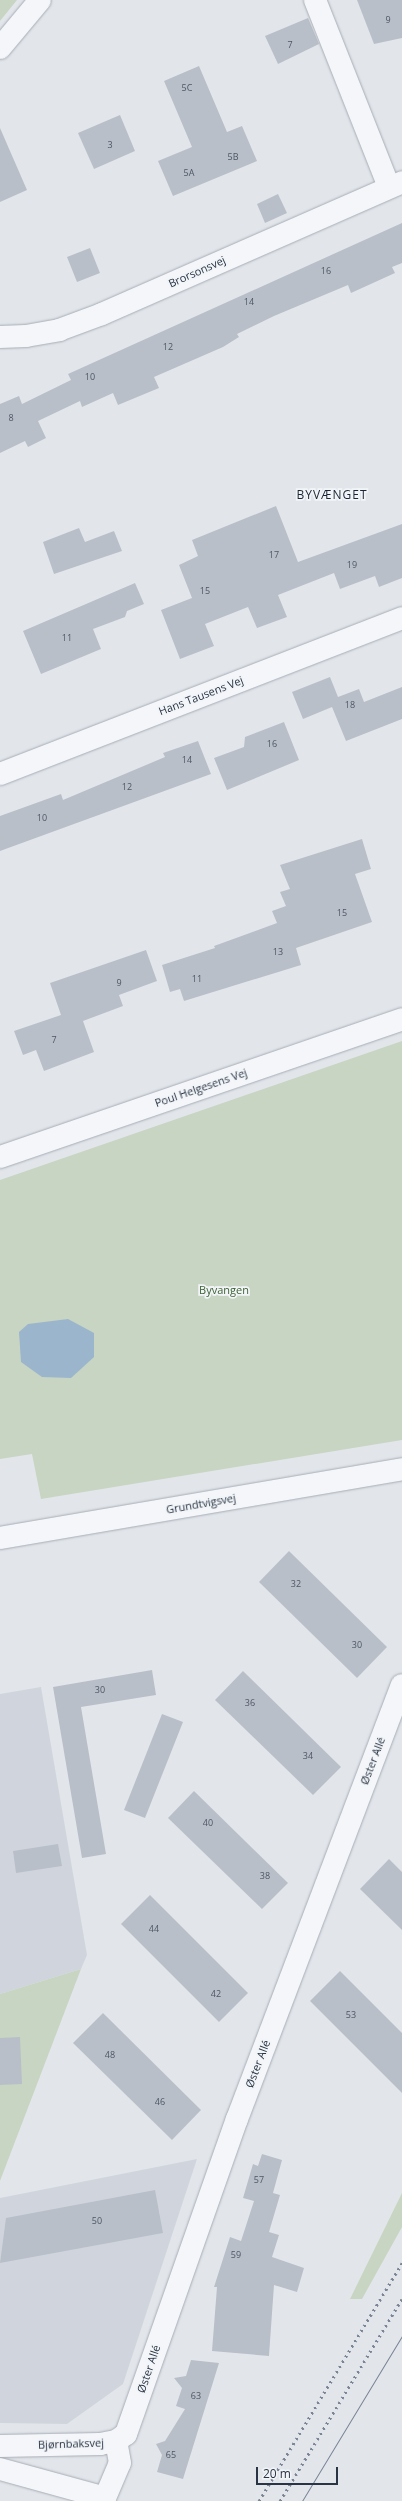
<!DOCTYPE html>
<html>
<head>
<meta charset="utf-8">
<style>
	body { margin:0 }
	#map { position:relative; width:402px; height:2501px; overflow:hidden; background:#e2e6eb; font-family:"Open Sans",sans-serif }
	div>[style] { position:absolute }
	.built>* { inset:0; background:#d0d5dd }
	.green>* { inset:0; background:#c8d5c2 }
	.water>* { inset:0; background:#9bb5cd }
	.building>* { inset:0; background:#b9bfc9 }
	.roads { filter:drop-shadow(0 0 1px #a7adb6) drop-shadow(0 0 1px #a7adb6) }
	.minor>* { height:22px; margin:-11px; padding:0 11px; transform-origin:11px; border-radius:11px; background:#f5f6f9 }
	.tertiary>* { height:22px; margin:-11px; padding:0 11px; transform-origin:11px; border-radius:11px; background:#f5f6f9 }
	.tram>* { height:1px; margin:-0.5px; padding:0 0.5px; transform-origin:0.5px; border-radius:0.5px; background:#7a8596 }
	.rail>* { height:3px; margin-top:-1.5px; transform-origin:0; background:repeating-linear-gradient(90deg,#7a8596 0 2px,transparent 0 6px) }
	span { translate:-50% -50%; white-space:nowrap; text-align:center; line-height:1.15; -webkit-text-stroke:3.5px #f2f5f8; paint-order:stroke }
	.number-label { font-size:9px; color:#4d5765 }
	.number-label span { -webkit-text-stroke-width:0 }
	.street-label { font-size:11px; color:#293444 }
	.park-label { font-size:11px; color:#3f6135 }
	.neighbourhood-label { font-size:12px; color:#1b2535; letter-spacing:1px }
	.scale { position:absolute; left:256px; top:2467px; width:82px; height:18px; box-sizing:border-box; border:2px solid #293444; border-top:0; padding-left:5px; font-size:12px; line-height:14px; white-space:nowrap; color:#293444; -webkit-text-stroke:3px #f2f5f8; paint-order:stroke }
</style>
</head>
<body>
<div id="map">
	<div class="built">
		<div style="clip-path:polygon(41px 1687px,87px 1955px,81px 1969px,0 1994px,0 1694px)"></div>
		<div style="clip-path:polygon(197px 2159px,123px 2384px,67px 2424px,0 2423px,0 2198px)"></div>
	</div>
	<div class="green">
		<div style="clip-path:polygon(0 0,17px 0,0 21px)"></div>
		<div style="clip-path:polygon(402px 1041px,402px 1440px,41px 1499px,32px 1454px,0 1459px,0 1180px)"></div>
		<div style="clip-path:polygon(81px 1969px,0 2181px,0 1994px)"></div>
		<div style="clip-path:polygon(402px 2193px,402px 2227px,362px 2299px,350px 2299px)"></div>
	</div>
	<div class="water">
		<div style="clip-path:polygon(68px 1319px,94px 1333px,94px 1357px,82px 1368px,71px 1378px,42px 1377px,21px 1362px,19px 1332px,28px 1324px)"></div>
	</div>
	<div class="building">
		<div style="clip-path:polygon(357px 0,402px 0,402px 38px,374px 44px)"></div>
		<div style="clip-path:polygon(308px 18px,319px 44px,278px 64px,265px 36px)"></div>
		<div style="clip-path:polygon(199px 66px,227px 132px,242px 126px,257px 161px,173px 196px,158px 161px,192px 147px,164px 81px)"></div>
		<div style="clip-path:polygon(120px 115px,135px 151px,94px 169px,78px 133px)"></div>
		<div style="clip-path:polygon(0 128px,27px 190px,0 202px)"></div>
		<div style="clip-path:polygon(278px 194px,287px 213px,265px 223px,257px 204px)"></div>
		<div style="clip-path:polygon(402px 223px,402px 263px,392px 267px,395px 273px,351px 293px,348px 285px,274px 316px,237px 334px,239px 337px,223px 347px,154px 377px,159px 388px,118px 405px,113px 393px,82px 407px,80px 401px,38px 421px,46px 438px,28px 447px,25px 441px,0 453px,0 404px,19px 396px,22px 404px,71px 380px,68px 374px)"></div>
		<div style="clip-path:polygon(90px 248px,100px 273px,77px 282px,67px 257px)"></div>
		<div style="clip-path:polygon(276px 506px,298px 562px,402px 524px,402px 578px,379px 587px,375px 576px,340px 589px,334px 573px,278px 595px,287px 617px,257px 628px,248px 607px,205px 624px,214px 646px,180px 659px,161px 610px,192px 598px,179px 565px,198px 556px,192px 540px)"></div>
		<div style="clip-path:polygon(79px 528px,85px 542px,114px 531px,122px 551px,54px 574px,43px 542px)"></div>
		<div style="clip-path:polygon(135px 583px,144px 604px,127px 611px,125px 617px,93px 629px,101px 649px,41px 674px,23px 631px)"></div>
		<div style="clip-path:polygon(330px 677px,338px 697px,359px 689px,364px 702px,402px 687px,402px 719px,346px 741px,332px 707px,303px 719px,292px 692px)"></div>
		<div style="clip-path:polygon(284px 722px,299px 760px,227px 790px,214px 758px,244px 747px,245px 737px)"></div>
		<div style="clip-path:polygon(198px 741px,211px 774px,0 851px,0 816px,61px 794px,63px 800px,165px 757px,163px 753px)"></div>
		<div style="clip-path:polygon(362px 839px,371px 869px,355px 874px,372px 922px,296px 948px,301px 965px,184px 1001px,180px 989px,170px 992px,162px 965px,215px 948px,214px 946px,277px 923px,272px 911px,286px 906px,280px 892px,290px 889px,280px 865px)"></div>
		<div style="clip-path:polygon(146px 950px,157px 981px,119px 995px,123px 1006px,83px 1021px,94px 1052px,44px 1071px,36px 1050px,23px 1055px,14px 1031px,61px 1015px,50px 983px)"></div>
		<div style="clip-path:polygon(289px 1551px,387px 1647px,357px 1678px,259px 1582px)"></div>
		<div style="clip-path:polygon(152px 1670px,156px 1695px,81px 1707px,106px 1854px,82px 1858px,53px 1687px)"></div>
		<div style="clip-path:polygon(243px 1671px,341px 1767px,313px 1795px,215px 1700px)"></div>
		<div style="clip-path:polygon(162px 1714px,183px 1722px,145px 1818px,124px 1810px)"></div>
		<div style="clip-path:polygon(194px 1791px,288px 1883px,262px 1909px,168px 1818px)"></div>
		<div style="clip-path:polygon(58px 1844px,62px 1866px,16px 1873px,13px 1851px)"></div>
		<div style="clip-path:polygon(389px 1859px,402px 1872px,402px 1930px,360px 1889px)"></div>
		<div style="clip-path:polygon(150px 1895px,248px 1993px,219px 2022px,121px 1924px)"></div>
		<div style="clip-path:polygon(340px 1971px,402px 2033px,402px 2093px,310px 2001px)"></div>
		<div style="clip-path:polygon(103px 2013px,201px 2110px,172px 2140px,73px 2043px)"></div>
		<div style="clip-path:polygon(20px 2037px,22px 2084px,0 2085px,0 2038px)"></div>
		<div style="clip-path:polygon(262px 2154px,282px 2160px,273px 2193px,280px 2195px,269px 2232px,279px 2235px,272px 2257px,304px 2268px,297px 2292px,274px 2285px,269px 2356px,212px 2351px,217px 2287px,214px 2287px,230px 2237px,241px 2241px,254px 2201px,243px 2198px,253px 2164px,258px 2166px)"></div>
		<div style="clip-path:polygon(155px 2190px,163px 2233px,0 2263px,6px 2218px)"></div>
		<div style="clip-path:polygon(191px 2360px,219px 2363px,183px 2479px,157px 2472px,162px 2455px,156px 2444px,165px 2441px,185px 2409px,176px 2406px,182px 2388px,174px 2378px,186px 2376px)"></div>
	</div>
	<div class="roads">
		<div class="minor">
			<div style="left:315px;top:0;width:201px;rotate:68.4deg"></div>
			<div style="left:0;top:337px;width:26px;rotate:-2deg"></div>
			<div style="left:26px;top:336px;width:34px;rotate:-10deg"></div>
			<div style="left:59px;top:330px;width:46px;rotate:-20.4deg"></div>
			<div style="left:102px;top:314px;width:328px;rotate:-23.7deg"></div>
			<div style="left:0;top:774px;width:431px;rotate:-21.2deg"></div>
			<div style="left:0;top:1157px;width:425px;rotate:-18.9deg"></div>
			<div style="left:0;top:2446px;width:100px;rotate:-1.1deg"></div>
			<div style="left:100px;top:2444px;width:16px;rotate:-11deg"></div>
			<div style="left:116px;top:2441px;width:12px;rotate:-35deg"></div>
			<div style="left:126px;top:2434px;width:334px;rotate:-70.6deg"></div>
			<div style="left:237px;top:2119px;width:464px;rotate:-69.2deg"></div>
			<div style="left:0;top:2469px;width:109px;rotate:15.4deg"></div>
			<div style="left:105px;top:2498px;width:38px;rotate:-67deg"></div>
			<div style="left:120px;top:2463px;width:22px;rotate:-100deg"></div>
		</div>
		<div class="tertiary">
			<div style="left:0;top:48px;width:62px;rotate:-50.2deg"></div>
			<div style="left:0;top:1538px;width:408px;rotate:-9.7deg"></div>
		</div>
	</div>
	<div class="tram">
		<div style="left:302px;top:2501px;width:193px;rotate:-58.8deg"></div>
	</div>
	<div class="rail">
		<div style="left:259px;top:2501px;width:278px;rotate:-59deg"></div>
		<div style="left:280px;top:2501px;width:236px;rotate:-58.9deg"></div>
	</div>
	<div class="number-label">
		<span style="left:388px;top:20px">9</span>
		<span style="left:290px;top:45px">7</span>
		<span style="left:187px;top:88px">5C</span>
		<span style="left:110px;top:145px">3</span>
		<span style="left:233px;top:157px">5B</span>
		<span style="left:189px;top:173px">5A</span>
		<span style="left:326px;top:271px">16</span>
		<span style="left:249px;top:302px">14</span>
		<span style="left:168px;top:347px">12</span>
		<span style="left:90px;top:377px">10</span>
		<span style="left:11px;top:418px">8</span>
		<span style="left:274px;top:555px">17</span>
		<span style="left:352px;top:565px">19</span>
		<span style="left:205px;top:591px">15</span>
		<span style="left:67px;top:638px">11</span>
		<span style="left:350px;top:705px">18</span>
		<span style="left:272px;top:744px">16</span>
		<span style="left:187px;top:760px">14</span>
		<span style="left:127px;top:787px">12</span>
		<span style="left:42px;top:818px">10</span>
		<span style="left:342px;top:913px">15</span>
		<span style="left:278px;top:952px">13</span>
		<span style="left:197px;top:979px">11</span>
		<span style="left:119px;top:983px">9</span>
		<span style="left:54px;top:1040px">7</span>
		<span style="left:296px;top:1584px">32</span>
		<span style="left:357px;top:1645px">30</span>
		<span style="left:100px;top:1690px">30</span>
		<span style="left:250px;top:1703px">36</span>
		<span style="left:308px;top:1756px">34</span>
		<span style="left:208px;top:1823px">40</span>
		<span style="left:265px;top:1876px">38</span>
		<span style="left:154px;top:1929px">44</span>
		<span style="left:216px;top:1994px">42</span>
		<span style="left:351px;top:2015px">53</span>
		<span style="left:110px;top:2055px">48</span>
		<span style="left:160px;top:2102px">46</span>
		<span style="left:259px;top:2180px">57</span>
		<span style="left:97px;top:2221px">50</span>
		<span style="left:236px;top:2255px">59</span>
		<span style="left:196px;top:2396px">63</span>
		<span style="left:171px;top:2455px">65</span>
	</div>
	<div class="street-label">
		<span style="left:197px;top:272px;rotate:-24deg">Brorsonsvej</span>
		<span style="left:201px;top:696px;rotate:-21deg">Hans Tausens Vej</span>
		<span style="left:201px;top:1088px;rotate:-19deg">Poul Helgesens Vej</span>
		<span style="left:201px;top:1504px;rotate:-10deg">Grundtvigsvej</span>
		<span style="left:373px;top:1761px;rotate:-69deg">Øster Allé</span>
		<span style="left:258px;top:2064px;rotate:-69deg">Øster Allé</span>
		<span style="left:149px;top:2369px;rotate:-71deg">Øster Allé</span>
		<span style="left:71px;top:2444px;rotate:-2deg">Bjørnbaksvej</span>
	</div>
	<div class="park-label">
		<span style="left:224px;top:1290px">Byvangen</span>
	</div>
	<div class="neighbourhood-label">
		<span style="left:332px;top:495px">BYVÆNGET</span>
	</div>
	<div class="scale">20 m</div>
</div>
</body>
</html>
